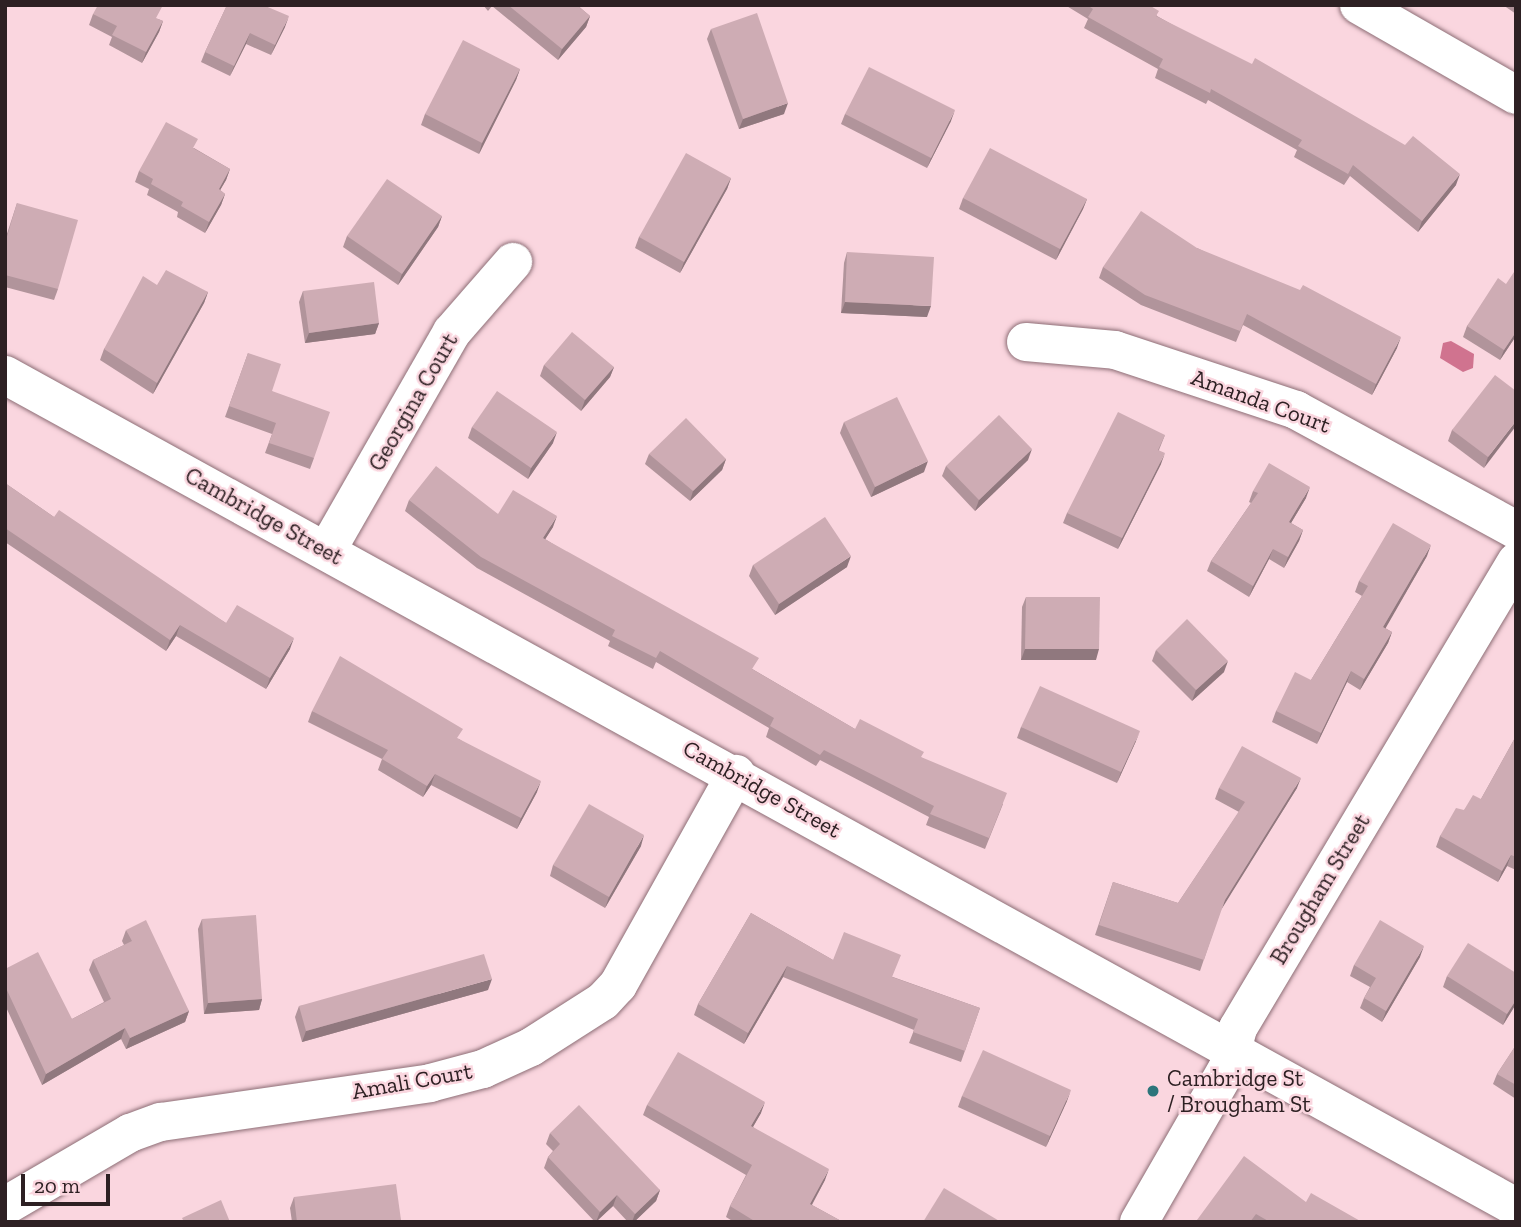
<!DOCTYPE html>
<html>
<head>
<meta charset="utf-8">
<style>
	body { margin:0 }
	#map { position:relative; width:1521px; height:1227px; overflow:hidden; background:#fad6df; font-family:"Zilla Slab",serif }
	div>[style] { position:absolute }
	.water>* { inset:0; background:#d0738f }
	.roads { filter:drop-shadow(0 0 2px #8d6e76) drop-shadow(0 0 2px #8d6e76) }
	.minor>* { height:38px; margin:-19px; padding:0 19px; transform-origin:19px; border-radius:19px; background:#fff }
	.wall>* { inset:0; background:#b1949b }
	.shaded-wall>* { inset:0; background:#90787e }
	.building>* { inset:0; background:#ceacb4 }
	.dots>* { width:19px; height:19px; translate:-50% -50%; box-sizing:border-box; border:4px solid #fad6df; border-radius:50% }
	span { translate:-50% -50%; white-space:nowrap; text-align:center; line-height:1.15; -webkit-text-stroke:5px #fad6df; paint-order:stroke }
	.street-label { font-size:23px; color:#2d2023 }
	.poi-label { font-size:23px; color:#2d2023 }
	.left { translate:0 -50%; text-align:left }
	.frame { position:absolute; inset:0; border:7px solid #2d2023; pointer-events:none }
	.scale { position:absolute; left:21px; top:1174px; width:89px; height:32px; box-sizing:border-box; border:4px solid #2d2023; border-top:0; padding-left:9px; font-size:21px; line-height:24px; white-space:nowrap; color:#2d2023; -webkit-text-stroke:5px #fad6df; paint-order:stroke }
</style>
</head>
<body>
<div id="map">
	<div class="water">
		<div style="clip-path:polygon(1451px 341px,1474px 354px,1473px 368px,1463px 372px,1440px 358px,1443px 343px)"></div>
	</div>
	<div class="roads">
		<div class="minor">
			<div style="left:1359px;top:5px;width:181px;rotate:29.8deg"></div>
			<div style="left:1026px;top:342px;width:89px;rotate:5.1deg"></div>
			<div style="left:1115px;top:350px;width:191px;rotate:18.3deg"></div>
			<div style="left:1296px;top:410px;width:251px;rotate:28.6deg"></div>
			<div style="left:5px;top:375px;width:1725px;rotate:28.84deg"></div>
			<div style="left:327px;top:550px;width:251px;rotate:-60.2deg"></div>
			<div style="left:452px;top:332px;width:93px;rotate:-48.9deg"></div>
			<div style="left:5px;top:1206px;width:145px;rotate:-30.3deg"></div>
			<div style="left:130px;top:1133px;width:33px;rotate:-20deg"></div>
			<div style="left:161px;top:1122px;width:272px;rotate:-8.2deg"></div>
			<div style="left:430px;top:1083px;width:55px;rotate:-14.8deg"></div>
			<div style="left:483px;top:1069px;width:53px;rotate:-24.6deg"></div>
			<div style="left:531px;top:1047px;width:85px;rotate:-32.6deg"></div>
			<div style="left:603px;top:1001px;width:22px;rotate:-47deg"></div>
			<div style="left:618px;top:985px;width:242px;rotate:-60.8deg"></div>
			<div style="left:1139px;top:1222px;width:179px;rotate:-60.1deg"></div>
			<div style="left:1228px;top:1067px;width:40px;rotate:-75.6deg"></div>
			<div style="left:1238px;top:1028px;width:543px;rotate:-59.18deg"></div>
		</div>
	</div>
	<div class="wall">
		<div style="clip-path:polygon(227px 5px,285px 27px,271px 55px,246px 44px,230px 76px,201px 62px,205px 52px)"></div>
		<div style="clip-path:polygon(483px 5px,577px 5px,590px 16px,586px 27px,558px 60px,492px 6px,488px 11px)"></div>
		<div style="clip-path:polygon(1065px 5px,1149px 5px,1157px 16px,1456px 185px,1418px 232px,1350px 176px,1344px 185px,1294px 157px,1297px 150px,1208px 100px,1206px 104px,1155px 78px,1158px 69px,1084px 28px,1088px 19px)"></div>
		<div style="clip-path:polygon(1503px 5px,1516px 5px,1516px 14px)"></div>
		<div style="clip-path:polygon(93px 14px,158px 19px,163px 21px,159px 32px,142px 63px,109px 45px,112px 37px,89px 25px)"></div>
		<div style="clip-path:polygon(711px 29px,784px 114px,739px 129px,707px 39px)"></div>
		<div style="clip-path:polygon(520px 69px,516px 80px,479px 154px,421px 125px,425px 114px)"></div>
		<div style="clip-path:polygon(845px 114px,951px 121px,927px 168px,841px 124px)"></div>
		<div style="clip-path:polygon(194px 148px,230px 169px,226px 180px,220px 190px,225px 194px,221px 205px,205px 233px,177px 217px,178px 212px,147px 195px,149px 189px,135px 182px,139px 171px)"></div>
		<div style="clip-path:polygon(731px 178px,727px 189px,680px 273px,635px 248px,639px 237px)"></div>
		<div style="clip-path:polygon(963px 198px,1087px 199px,1083px 209px,1056px 260px,959px 209px)"></div>
		<div style="clip-path:polygon(17px 203px,58px 289px,54px 300px,5px 287px,5px 240px)"></div>
		<div style="clip-path:polygon(442px 216px,438px 227px,398px 285px,343px 247px,347px 236px)"></div>
		<div style="clip-path:polygon(1197px 248px,1397px 348px,1372px 395px,1243px 325px,1236px 342px,1141px 305px,1099px 278px,1103px 267px)"></div>
		<div style="clip-path:polygon(847px 252px,927px 317px,841px 313px,844px 263px)"></div>
		<div style="clip-path:polygon(1506px 284px,1516px 336px,1500px 360px,1463px 337px,1467px 326px)"></div>
		<div style="clip-path:polygon(157px 285px,208px 292px,204px 303px,153px 394px,100px 360px,104px 349px)"></div>
		<div style="clip-path:polygon(303px 291px,379px 323px,375px 334px,305px 343px,299px 302px)"></div>
		<div style="clip-path:polygon(248px 353px,314px 458px,310px 469px,265px 453px,272px 434px,225px 417px)"></div>
		<div style="clip-path:polygon(544px 365px,614px 367px,610px 377px,581px 411px,540px 376px)"></div>
		<div style="clip-path:polygon(1516px 391px,1484px 468px,1448px 441px,1452px 430px)"></div>
		<div style="clip-path:polygon(844px 422px,924px 472px,871px 497px,840px 433px)"></div>
		<div style="clip-path:polygon(472px 427px,553px 443px,528px 479px,468px 438px)"></div>
		<div style="clip-path:polygon(1165px 435px,1159px 450px,1161px 464px,1118px 549px,1063px 523px,1067px 513px)"></div>
		<div style="clip-path:polygon(649px 454px,726px 459px,722px 470px,690px 501px,645px 464px)"></div>
		<div style="clip-path:polygon(1028px 460px,975px 511px,942px 476px,946px 466px)"></div>
		<div style="clip-path:polygon(5px 483px,54px 517px,226px 623px,290px 649px,266px 689px,176px 636px,166px 651px,5px 542px)"></div>
		<div style="clip-path:polygon(1253px 491px,1306px 498px,1291px 523px,1303px 530px,1299px 541px,1284px 568px,1269px 559px,1249px 597px,1207px 571px,1211px 561px,1251px 503px,1249px 502px)"></div>
		<div style="clip-path:polygon(409px 500px,498px 514px,553px 527px,545px 539px,754px 670px,855px 729px,922px 758px,1003px 804px,985px 849px,926px 825px,929px 817px,820px 760px,816px 766px,766px 737px,769px 728px,656px 662px,653px 669px,608px 646px,610px 641px,477px 568px,405px 511px)"></div>
		<div style="clip-path:polygon(1427px 556px,1385px 628px,1392px 632px,1388px 643px,1360px 690px,1347px 682px,1317px 744px,1272px 722px,1276px 711px,1311px 680px,1362px 596px,1355px 592px,1359px 581px)"></div>
		<div style="clip-path:polygon(753px 565px,847px 567px,775px 615px,749px 576px)"></div>
		<div style="clip-path:polygon(1026px 597px,1096px 660px,1021px 660px,1022px 607px)"></div>
		<div style="clip-path:polygon(1156px 650px,1224px 672px,1192px 701px,1152px 661px)"></div>
		<div style="clip-path:polygon(312px 711px,459px 739px,537px 792px,517px 829px,431px 785px,423px 797px,378px 770px,382px 759px,308px 722px)"></div>
		<div style="clip-path:polygon(1021px 727px,1136px 741px,1117px 783px,1017px 738px)"></div>
		<div style="clip-path:polygon(1516px 736px,1516px 870px,1507px 866px,1498px 882px,1436px 847px,1440px 836px,1464px 810px,1481px 799px)"></div>
		<div style="clip-path:polygon(1219px 788px,1297px 788px,1221px 909px,1200px 971px,1095px 935px,1113px 882px,1178px 903px,1239px 812px,1215px 799px)"></div>
		<div style="clip-path:polygon(641px 846px,605px 908px,550px 876px,553px 865px)"></div>
		<div style="clip-path:polygon(751px 913px,833px 960px,893px 977px,980px 1008px,961px 1062px,909px 1043px,914px 1030px,783px 977px,744px 1044px,694px 1015px,698px 1004px)"></div>
		<div style="clip-path:polygon(202px 919px,262px 999px,259px 1010px,204px 1014px,198px 929px)"></div>
		<div style="clip-path:polygon(126px 930px,189px 1011px,185px 1022px,126px 1049px,121px 1039px,42px 1085px,5px 1005px,5px 969px,72px 1019px,104px 1002px,89px 970px,93px 960px,124px 945px,122px 941px)"></div>
		<div style="clip-path:polygon(1420px 957px,1382px 1022px,1360px 1008px,1364px 998px,1370px 987px,1350px 976px,1354px 965px)"></div>
		<div style="clip-path:polygon(1447px 976px,1516px 1004px,1503px 1025px,1443px 987px)"></div>
		<div style="clip-path:polygon(488px 990px,302px 1042px,295px 1017px,299px 1006px)"></div>
		<div style="clip-path:polygon(1516px 1045px,1516px 1099px,1493px 1084px,1497px 1074px)"></div>
		<div style="clip-path:polygon(962px 1096px,1067px 1101px,1046px 1147px,958px 1107px)"></div>
		<div style="clip-path:polygon(647px 1105px,761px 1113px,753px 1127px,825px 1180px,812px 1205px,843px 1222px,734px 1222px,726px 1217px,730px 1206px,746px 1175px,643px 1115px)"></div>
		<div style="clip-path:polygon(550px 1133px,660px 1190px,656px 1201px,634px 1222px,628px 1222px,613px 1206px,595px 1222px,544px 1168px,548px 1157px,553px 1151px,546px 1144px)"></div>
		<div style="clip-path:polygon(294px 1197px,400px 1222px,292px 1222px,290px 1208px)"></div>
		<div style="clip-path:polygon(1306px 1202px,1362px 1222px,1196px 1222px,1197px 1220px)"></div>
	</div>
	<div class="shaded-wall">
		<div style="clip-path:polygon(289px 16px,285px 27px,271px 55px,275px 45px)"></div>
		<div style="clip-path:polygon(590px 16px,586px 27px,558px 60px,562px 49px)"></div>
		<div style="clip-path:polygon(163px 21px,159px 32px,142px 63px,146px 52px)"></div>
		<div style="clip-path:polygon(250px 33px,246px 44px,230px 76px,234px 66px)"></div>
		<div style="clip-path:polygon(520px 69px,516px 80px,479px 154px,482px 143px)"></div>
		<div style="clip-path:polygon(788px 103px,784px 114px,739px 129px,743px 119px)"></div>
		<div style="clip-path:polygon(955px 110px,951px 121px,927px 168px,931px 158px)"></div>
		<div style="clip-path:polygon(230px 169px,226px 180px,215px 199px,219px 189px)"></div>
		<div style="clip-path:polygon(1460px 174px,1456px 185px,1418px 232px,1422px 221px)"></div>
		<div style="clip-path:polygon(731px 178px,727px 189px,680px 273px,684px 262px)"></div>
		<div style="clip-path:polygon(225px 194px,221px 205px,205px 233px,209px 222px)"></div>
		<div style="clip-path:polygon(1087px 199px,1083px 209px,1056px 260px,1060px 249px)"></div>
		<div style="clip-path:polygon(442px 216px,438px 227px,398px 285px,402px 274px)"></div>
		<div style="clip-path:polygon(208px 292px,204px 303px,153px 394px,157px 383px)"></div>
		<div style="clip-path:polygon(845px 302px,931px 306px,927px 317px,841px 313px)"></div>
		<div style="clip-path:polygon(379px 323px,375px 334px,305px 343px,309px 333px)"></div>
		<div style="clip-path:polygon(1516px 332px,1516px 336px,1500px 360px,1504px 350px)"></div>
		<div style="clip-path:polygon(1401px 337px,1397px 348px,1372px 395px,1376px 384px)"></div>
		<div style="clip-path:polygon(614px 367px,610px 377px,581px 411px,585px 400px)"></div>
		<div style="clip-path:polygon(1516px 421px,1516px 426px,1484px 468px,1488px 457px)"></div>
		<div style="clip-path:polygon(557px 432px,553px 443px,528px 479px,531px 468px)"></div>
		<div style="clip-path:polygon(1032px 449px,1028px 460px,975px 511px,979px 500px)"></div>
		<div style="clip-path:polygon(1165px 453px,1161px 464px,1118px 549px,1122px 538px)"></div>
		<div style="clip-path:polygon(726px 459px,722px 470px,690px 501px,693px 491px)"></div>
		<div style="clip-path:polygon(928px 461px,924px 472px,871px 497px,875px 487px)"></div>
		<div style="clip-path:polygon(1310px 487px,1306px 498px,1285px 533px,1289px 522px)"></div>
		<div style="clip-path:polygon(557px 516px,553px 527px,539px 549px,543px 538px)"></div>
		<div style="clip-path:polygon(1303px 530px,1299px 541px,1284px 568px,1288px 557px)"></div>
		<div style="clip-path:polygon(1431px 545px,1427px 556px,1380px 638px,1383px 627px)"></div>
		<div style="clip-path:polygon(1273px 549px,1269px 559px,1249px 597px,1253px 586px)"></div>
		<div style="clip-path:polygon(851px 556px,847px 567px,775px 615px,779px 604px)"></div>
		<div style="clip-path:polygon(180px 625px,176px 636px,166px 651px,170px 640px)"></div>
		<div style="clip-path:polygon(1392px 632px,1388px 643px,1360px 690px,1364px 679px)"></div>
		<div style="clip-path:polygon(294px 638px,290px 649px,266px 689px,270px 678px)"></div>
		<div style="clip-path:polygon(1025px 649px,1099px 649px,1096px 660px,1021px 660px)"></div>
		<div style="clip-path:polygon(1228px 661px,1224px 672px,1192px 701px,1196px 690px)"></div>
		<div style="clip-path:polygon(1351px 671px,1347px 682px,1317px 744px,1321px 733px)"></div>
		<div style="clip-path:polygon(1140px 731px,1136px 741px,1117px 783px,1121px 772px)"></div>
		<div style="clip-path:polygon(435px 774px,431px 785px,423px 797px,427px 786px)"></div>
		<div style="clip-path:polygon(1301px 778px,1297px 788px,1221px 910px,1225px 900px)"></div>
		<div style="clip-path:polygon(541px 781px,537px 792px,517px 829px,521px 818px)"></div>
		<div style="clip-path:polygon(644px 835px,641px 846px,605px 908px,609px 897px)"></div>
		<div style="clip-path:polygon(1511px 855px,1507px 866px,1498px 882px,1502px 871px)"></div>
		<div style="clip-path:polygon(1424px 946px,1420px 957px,1382px 1022px,1386px 1011px)"></div>
		<div style="clip-path:polygon(787px 966px,783px 977px,744px 1044px,748px 1033px)"></div>
		<div style="clip-path:polygon(492px 979px,488px 990px,302px 1042px,306px 1031px)"></div>
		<div style="clip-path:polygon(262px 999px,259px 1010px,204px 1014px,208px 1003px)"></div>
		<div style="clip-path:polygon(1516px 1000px,1516px 1004px,1503px 1025px,1507px 1014px)"></div>
		<div style="clip-path:polygon(189px 1011px,185px 1022px,126px 1049px,130px 1038px)"></div>
		<div style="clip-path:polygon(125px 1028px,121px 1039px,42px 1085px,46px 1074px)"></div>
		<div style="clip-path:polygon(1071px 1090px,1067px 1101px,1046px 1147px,1050px 1136px)"></div>
		<div style="clip-path:polygon(765px 1102px,761px 1113px,747px 1137px,751px 1126px)"></div>
		<div style="clip-path:polygon(829px 1169px,825px 1180px,806px 1215px,810px 1204px)"></div>
		<div style="clip-path:polygon(660px 1190px,656px 1201px,634px 1222px,632px 1222px,635px 1214px)"></div>
		<div style="clip-path:polygon(617px 1195px,613px 1206px,596px 1222px,600px 1212px)"></div>
	</div>
	<div class="building">
		<div style="clip-path:polygon(98px 5px,163px 5px,156px 18px,163px 21px,146px 52px,112px 35px,117px 26px,93px 14px)"></div>
		<div style="clip-path:polygon(227px 5px,263px 5px,289px 16px,275px 45px,250px 33px,234px 66px,205px 52px)"></div>
		<div style="clip-path:polygon(508px 5px,577px 5px,590px 16px,562px 49px)"></div>
		<div style="clip-path:polygon(1087px 5px,1149px 5px,1159px 11px,1156px 16px,1252px 64px,1255px 58px,1405px 145px,1413px 136px,1460px 174px,1422px 221px,1353px 165px,1348px 174px,1298px 146px,1302px 140px,1211px 89px,1210px 93px,1159px 67px,1163px 59px,1088px 17px,1093px 9px)"></div>
		<div style="clip-path:polygon(757px 13px,788px 103px,743px 119px,711px 29px)"></div>
		<div style="clip-path:polygon(463px 40px,520px 69px,482px 143px,425px 114px)"></div>
		<div style="clip-path:polygon(869px 67px,955px 110px,931px 158px,845px 114px)"></div>
		<div style="clip-path:polygon(166px 122px,198px 139px,193px 148px,230px 169px,219px 189px,225px 194px,209px 222px,181px 206px,183px 202px,151px 184px,153px 179px,139px 171px)"></div>
		<div style="clip-path:polygon(990px 148px,1087px 199px,1060px 249px,963px 198px)"></div>
		<div style="clip-path:polygon(686px 153px,731px 178px,684px 262px,639px 237px)"></div>
		<div style="clip-path:polygon(387px 179px,442px 216px,402px 274px,347px 236px)"></div>
		<div style="clip-path:polygon(17px 203px,78px 220px,58px 289px,5px 275px,5px 243px)"></div>
		<div style="clip-path:polygon(1141px 211px,1197px 248px,1300px 290px,1303px 285px,1401px 337px,1376px 384px,1247px 314px,1240px 331px,1145px 295px,1103px 267px)"></div>
		<div style="clip-path:polygon(847px 252px,934px 257px,931px 306px,845px 302px)"></div>
		<div style="clip-path:polygon(1516px 269px,1516px 332px,1504px 350px,1467px 326px,1498px 278px,1506px 284px)"></div>
		<div style="clip-path:polygon(166px 270px,208px 292px,157px 383px,104px 349px,143px 276px,157px 285px)"></div>
		<div style="clip-path:polygon(374px 282px,379px 323px,309px 333px,303px 291px)"></div>
		<div style="clip-path:polygon(572px 332px,614px 367px,585px 400px,544px 365px)"></div>
		<div style="clip-path:polygon(248px 353px,281px 364px,272px 391px,330px 412px,314px 458px,269px 443px,276px 423px,229px 406px)"></div>
		<div style="clip-path:polygon(1495px 375px,1516px 391px,1516px 421px,1488px 457px,1452px 430px)"></div>
		<div style="clip-path:polygon(497px 391px,557px 432px,531px 468px,472px 427px)"></div>
		<div style="clip-path:polygon(897px 397px,928px 461px,875px 487px,844px 422px)"></div>
		<div style="clip-path:polygon(1118px 412px,1165px 435px,1158px 450px,1165px 453px,1122px 538px,1067px 513px)"></div>
		<div style="clip-path:polygon(999px 415px,1032px 449px,979px 500px,946px 466px)"></div>
		<div style="clip-path:polygon(686px 418px,726px 459px,693px 491px,649px 454px)"></div>
		<div style="clip-path:polygon(1269px 463px,1310px 487px,1289px 522px,1303px 530px,1288px 557px,1273px 549px,1253px 586px,1211px 561px,1258px 493px,1253px 491px)"></div>
		<div style="clip-path:polygon(436px 466px,498px 514px,513px 490px,557px 516px,543px 538px,759px 658px,752px 669px,855px 729px,860px 719px,924px 752px,921px 757px,1007px 793px,989px 838px,930px 814px,934px 806px,824px 750px,820px 755px,770px 726px,774px 718px,660px 651px,656px 658px,612px 636px,615px 630px,481px 557px,409px 500px)"></div>
		<div style="clip-path:polygon(5px 483px,54px 517px,59px 510px,226px 623px,237px 605px,294px 638px,270px 678px,180px 625px,170px 640px,5px 528px)"></div>
		<div style="clip-path:polygon(825px 517px,851px 556px,779px 604px,753px 565px)"></div>
		<div style="clip-path:polygon(1393px 523px,1431px 545px,1383px 627px,1392px 632px,1364px 679px,1351px 671px,1321px 733px,1276px 711px,1295px 672px,1311px 680px,1368px 586px,1359px 581px)"></div>
		<div style="clip-path:polygon(1026px 597px,1100px 597px,1099px 649px,1025px 649px)"></div>
		<div style="clip-path:polygon(1187px 619px,1228px 661px,1196px 690px,1156px 650px)"></div>
		<div style="clip-path:polygon(340px 656px,463px 729px,457px 738px,541px 781px,521px 818px,435px 774px,427px 786px,382px 759px,388px 750px,312px 711px)"></div>
		<div style="clip-path:polygon(1040px 686px,1140px 731px,1121px 772px,1021px 727px)"></div>
		<div style="clip-path:polygon(1516px 736px,1516px 857px,1511px 855px,1502px 871px,1440px 836px,1456px 808px,1464px 810px,1473px 795px,1481px 799px)"></div>
		<div style="clip-path:polygon(1242px 746px,1301px 778px,1225px 900px,1204px 960px,1099px 925px,1113px 882px,1178px 903px,1245px 802px,1219px 788px)"></div>
		<div style="clip-path:polygon(589px 804px,644px 835px,609px 897px,553px 865px)"></div>
		<div style="clip-path:polygon(751px 913px,833px 960px,844px 932px,901px 955px,892px 977px,980px 1008px,965px 1051px,913px 1032px,918px 1019px,787px 966px,748px 1033px,698px 1004px)"></div>
		<div style="clip-path:polygon(256px 915px,262px 999px,208px 1003px,202px 919px)"></div>
		<div style="clip-path:polygon(146px 920px,189px 1011px,130px 1038px,125px 1028px,46px 1074px,5px 986px,5px 969px,38px 952px,72px 1019px,111px 999px,93px 960px,132px 941px,126px 930px)"></div>
		<div style="clip-path:polygon(1380px 920px,1424px 946px,1386px 1011px,1364px 998px,1376px 978px,1354px 965px)"></div>
		<div style="clip-path:polygon(1468px 943px,1516px 973px,1516px 1000px,1507px 1014px,1447px 976px)"></div>
		<div style="clip-path:polygon(484px 954px,492px 979px,306px 1031px,299px 1006px)"></div>
		<div style="clip-path:polygon(1516px 1045px,1516px 1085px,1497px 1074px)"></div>
		<div style="clip-path:polygon(983px 1050px,1071px 1090px,1050px 1136px,962px 1096px)"></div>
		<div style="clip-path:polygon(678px 1052px,765px 1102px,751px 1126px,829px 1169px,810px 1204px,843px 1222px,756px 1222px,730px 1206px,752px 1165px,647px 1105px)"></div>
		<div style="clip-path:polygon(579px 1105px,660px 1190px,635px 1214px,617px 1195px,600px 1212px,548px 1157px,560px 1144px,550px 1133px)"></div>
		<div style="clip-path:polygon(1244px 1156px,1306px 1202px,1311px 1193px,1362px 1222px,1270px 1222px,1256px 1214px,1250px 1222px,1200px 1222px,1197px 1220px)"></div>
		<div style="clip-path:polygon(396px 1184px,401px 1220px,383px 1222px,297px 1222px,294px 1197px)"></div>
		<div style="clip-path:polygon(944px 1188px,1001px 1222px,923px 1222px)"></div>
		<div style="clip-path:polygon(221px 1200px,230px 1222px,184px 1222px,182px 1218px)"></div>
	</div>
	<div class="dots">
		<div style="left:1153px;top:1091px;background:#2c757b"></div>
	</div>
	<div class="street-label">
		<span style="left:1261px;top:401px;rotate:20deg">Amanda Court</span>
		<span style="left:413px;top:402px;rotate:-60deg">Georgina Court</span>
		<span style="left:264px;top:516px;rotate:29deg">Cambridge Street</span>
		<span style="left:762px;top:789px;rotate:29deg">Cambridge Street</span>
		<span style="left:1320px;top:889px;rotate:-59deg">Brougham Street</span>
		<span style="left:412px;top:1081px;rotate:-10deg">Amali Court</span>
	</div>
	<div class="poi-label">
		<span class="left" style="left:1167px;top:1091px">Cambridge St<br>/ Brougham St</span>
	</div>
	<div class="frame"></div>
	<div class="scale">20 m</div>
</div>
</body>
</html>
